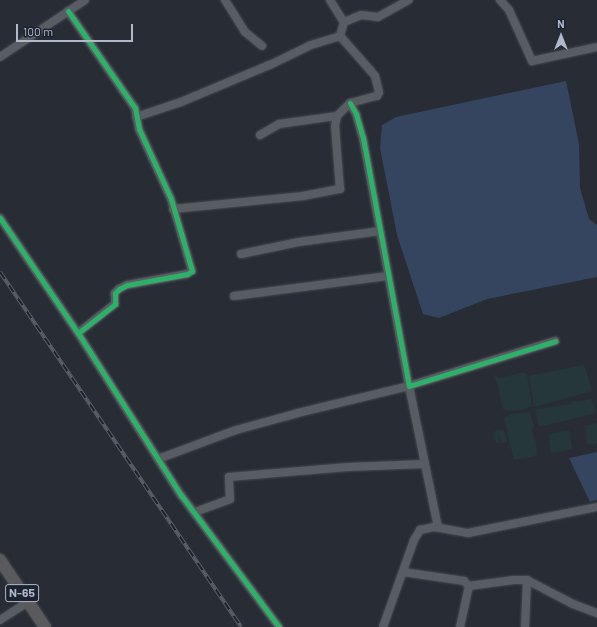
<!DOCTYPE html>
<html>
<head>
<meta charset="utf-8">
<style>
	body { margin:0 }
	#map { position:relative; width:597px; height:627px; overflow:hidden; background:#282d35; font-family:Barlow,sans-serif }
	div>[style] { position:absolute }
	.green>* { inset:0; background:#25373b }
	.water>* { inset:0; background:#35445f }
	.roads { filter:drop-shadow(0 0 1px #464950) drop-shadow(0 0 1px #464950) }
	.minor>* { height:8px; margin:-4px; padding:0 4px; transform-origin:4px; border-radius:4px; background:#585c63 }
	.highway>* { height:12px; margin:-6px; padding:0 6px; transform-origin:6px; border-radius:6px; background:#585a5d }
	.rail>* { height:4px; margin-top:-2px; transform-origin:0; background:repeating-linear-gradient(90deg,#1b2330 0 8px,#5b5f67 0 16px); box-sizing:border-box; border-block:1px solid #5b5f67 }
	.cycleway>* { height:5px; margin:-2.5px; padding:0 2.5px; transform-origin:2.5px; border-radius:2.5px; background:#2db169 }
	span { translate:-50% -50%; white-space:nowrap; text-align:center; line-height:1.15; -webkit-text-stroke:3.5px #1b2330; paint-order:stroke }
	.shield-label span { padding:1px 3px; background:#1b2330; border:1px solid; border-radius:3px; -webkit-text-stroke-width:0 }
	.shield-label { font-size:12px; color:#b1b8c7; font-weight:700 }
	.north { position:absolute; left:541px; top:16px; width:40px; height:40px; -webkit-text-stroke:3px #1b2330; paint-order:stroke; rotate:0deg; font-size:11px; font-weight:700; line-height:16px; text-align:center; color:#b1b8c7 }
	.north::after { content:''; display:block; margin:auto; width:14px; height:18px; background:#b1b8c7; clip-path:polygon(50% 0,100% 100%,50% 72%,0 100%) }
	.scale { position:absolute; left:16px; top:24px; width:117px; height:18px; box-sizing:border-box; border:2px solid #b1b8c7; border-top:0; padding-left:5px; font-size:12px; line-height:14px; white-space:nowrap; color:#b1b8c7; -webkit-text-stroke:3px #1b2330; paint-order:stroke }
</style>
</head>
<body>
<div id="map">
	<div class="green">
		<div style="clip-path:polygon(584px 365px,592px 391px,534px 407px,529px 376px)"></div>
		<div style="clip-path:polygon(520px 372px,527px 374px,532px 406px,522px 410px,509px 411px,503px 409px,497px 382px,493px 377px,495px 375px,499px 378px,518px 374px)"></div>
		<div style="clip-path:polygon(591px 399px,596px 413px,542px 426px,538px 425px,536px 409px,572px 404px,573px 401px,578px 402px)"></div>
		<div style="clip-path:polygon(530px 412px,534px 426px,532px 429px,537px 452px,535px 456px,514px 460px,504px 418px,511px 414px)"></div>
		<div style="clip-path:polygon(597px 423px,597px 443px,587px 445px,585px 426px)"></div>
		<div style="clip-path:polygon(498px 430px,504px 430px,507px 442px,501px 443px,498px 432px,499px 443px,496px 443px,493px 432px)"></div>
		<div style="clip-path:polygon(569px 430px,572px 449px,551px 453px,549px 434px)"></div>
	</div>
	<div class="water">
		<div style="clip-path:polygon(566px 81px,579px 144px,580px 188px,589px 219px,597px 225px,597px 277px,487px 299px,439px 318px,423px 314px,397px 235px,380px 148px,382px 125px,396px 117px)"></div>
		<div style="clip-path:polygon(597px 452px,597px 500px,590px 502px,569px 458px)"></div>
	</div>
	<div class="roads">
		<div class="minor">
			<div style="left:225px;top:0;width:38px;rotate:58deg"></div>
			<div style="left:245px;top:32px;width:22px;rotate:39deg"></div>
			<div style="left:330px;top:0;width:26px;rotate:58deg"></div>
			<div style="left:344px;top:22px;width:15px;rotate:106deg"></div>
			<div style="left:500px;top:0;width:13px;rotate:48deg"></div>
			<div style="left:509px;top:10px;width:56px;rotate:65.7deg"></div>
			<div style="left:532px;top:61px;width:66px;rotate:-12.2deg"></div>
			<div style="left:68px;top:11px;width:118px;rotate:55.4deg"></div>
			<div style="left:135px;top:108px;width:21px;rotate:79deg"></div>
			<div style="left:139px;top:129px;width:77px;rotate:65.4deg"></div>
			<div style="left:171px;top:199px;width:75px;rotate:73.7deg"></div>
			<div style="left:192px;top:271px;width:6px;rotate:149deg"></div>
			<div style="left:187px;top:274px;width:61px;rotate:169.6deg"></div>
			<div style="left:127px;top:285px;width:9px;rotate:153deg"></div>
			<div style="left:119px;top:289px;width:6px;rotate:135deg"></div>
			<div style="left:115px;top:293px;width:11px;rotate:90deg"></div>
			<div style="left:115px;top:304px;width:47px;rotate:141.9deg"></div>
			<div style="left:344px;top:22px;width:18px;rotate:-22deg"></div>
			<div style="left:361px;top:15px;width:17px;rotate:7deg"></div>
			<div style="left:378px;top:17px;width:35px;rotate:-29deg"></div>
			<div style="left:0;top:57px;width:102px;rotate:-33.8deg"></div>
			<div style="left:350px;top:103px;width:13px;rotate:61deg"></div>
			<div style="left:356px;top:114px;width:25px;rotate:74deg"></div>
			<div style="left:363px;top:138px;width:252px;rotate:79.5deg"></div>
			<div style="left:409px;top:386px;width:153px;rotate:-17.1deg"></div>
			<div style="left:136px;top:117px;width:47px;rotate:-18.4deg"></div>
			<div style="left:181px;top:102px;width:99px;rotate:-22.7deg"></div>
			<div style="left:272px;top:64px;width:43px;rotate:-26deg"></div>
			<div style="left:311px;top:45px;width:30px;rotate:-17deg"></div>
			<div style="left:260px;top:135px;width:22px;rotate:-30deg"></div>
			<div style="left:279px;top:124px;width:59px;rotate:-7.9deg"></div>
			<div style="left:173px;top:209px;width:131px;rotate:-5.7deg"></div>
			<div style="left:303px;top:196px;width:38px;rotate:-11deg"></div>
			<div style="left:340px;top:189px;width:63px;rotate:-94.5deg"></div>
			<div style="left:335px;top:126px;width:10px;rotate:-79deg"></div>
			<div style="left:337px;top:116px;width:18px;rotate:-45deg"></div>
			<div style="left:350px;top:103px;width:28px;rotate:-15deg"></div>
			<div style="left:377px;top:96px;width:4px;rotate:-63deg"></div>
			<div style="left:379px;top:92px;width:16px;rotate:-104deg"></div>
			<div style="left:375px;top:76px;width:8px;rotate:-130deg"></div>
			<div style="left:370px;top:70px;width:45px;rotate:-131.4deg"></div>
			<div style="left:0;top:218px;width:139px;rotate:55.9deg"></div>
			<div style="left:78px;top:333px;width:192px;rotate:57.6deg"></div>
			<div style="left:181px;top:495px;width:164px;rotate:53.4deg"></div>
			<div style="left:241px;top:254px;width:59px;rotate:-11.7deg"></div>
			<div style="left:299px;top:242px;width:82px;rotate:-7.7deg"></div>
			<div style="left:234px;top:296px;width:155px;rotate:-7.4deg"></div>
			<div style="left:158px;top:459px;width:83px;rotate:-20.4deg"></div>
			<div style="left:236px;top:430px;width:64px;rotate:-15.3deg"></div>
			<div style="left:298px;top:413px;width:114px;rotate:-13.7deg"></div>
			<div style="left:409px;top:386px;width:144px;rotate:78.4deg"></div>
			<div style="left:195px;top:512px;width:37px;rotate:-20deg"></div>
			<div style="left:230px;top:499px;width:22px;rotate:-93deg"></div>
			<div style="left:229px;top:477px;width:119px;rotate:-4.8deg"></div>
			<div style="left:348px;top:467px;width:77px;rotate:-2.2deg"></div>
			<div style="left:403px;top:572px;width:62px;rotate:8.4deg"></div>
			<div style="left:464px;top:581px;width:7px;rotate:45deg"></div>
			<div style="left:469px;top:586px;width:45px;rotate:-7.6deg"></div>
			<div style="left:514px;top:580px;width:13px"></div>
			<div style="left:527px;top:580px;width:52px;rotate:27.6deg"></div>
			<div style="left:573px;top:604px;width:26px;rotate:21deg"></div>
			<div style="left:0;top:620px;width:33px;rotate:-33deg"></div>
			<div style="left:383px;top:627px;width:92px;rotate:-70.4deg"></div>
			<div style="left:414px;top:540px;width:12px;rotate:-59deg"></div>
			<div style="left:420px;top:530px;width:14px;rotate:-12deg"></div>
			<div style="left:434px;top:527px;width:35px;rotate:10deg"></div>
			<div style="left:468px;top:533px;width:132px;rotate:-11.4deg"></div>
			<div style="left:460px;top:627px;width:42px;rotate:-77.6deg"></div>
			<div style="left:525px;top:627px;width:47px;rotate:-87.6deg"></div>
		</div>
		<div class="highway">
			<div style="left:0;top:560px;width:81px;rotate:56.1deg"></div>
		</div>
	</div>
	<div class="rail">
		<div style="left:0;top:272px;width:429px;rotate:55.8deg"></div>
	</div>
	<div class="cycleway">
		<div style="left:68px;top:11px;width:118px;rotate:55.4deg"></div>
		<div style="left:135px;top:108px;width:21px;rotate:79deg"></div>
		<div style="left:139px;top:129px;width:77px;rotate:65.4deg"></div>
		<div style="left:171px;top:199px;width:75px;rotate:73.7deg"></div>
		<div style="left:192px;top:271px;width:6px;rotate:149deg"></div>
		<div style="left:187px;top:274px;width:61px;rotate:169.6deg"></div>
		<div style="left:127px;top:285px;width:9px;rotate:153deg"></div>
		<div style="left:119px;top:289px;width:6px;rotate:135deg"></div>
		<div style="left:115px;top:293px;width:11px;rotate:90deg"></div>
		<div style="left:115px;top:304px;width:47px;rotate:141.9deg"></div>
		<div style="left:350px;top:103px;width:13px;rotate:61deg"></div>
		<div style="left:356px;top:114px;width:25px;rotate:74deg"></div>
		<div style="left:363px;top:138px;width:252px;rotate:79.5deg"></div>
		<div style="left:409px;top:386px;width:153px;rotate:-17.1deg"></div>
		<div style="left:0;top:218px;width:139px;rotate:55.9deg"></div>
		<div style="left:78px;top:333px;width:192px;rotate:57.6deg"></div>
		<div style="left:181px;top:495px;width:164px;rotate:53.4deg"></div>
	</div>
	<div class="shield-label">
		<span style="left:22px;top:593px">N-65</span>
	</div>
	<div class="north">N</div>
	<div class="scale">100 m</div>
</div>
</body>
</html>
